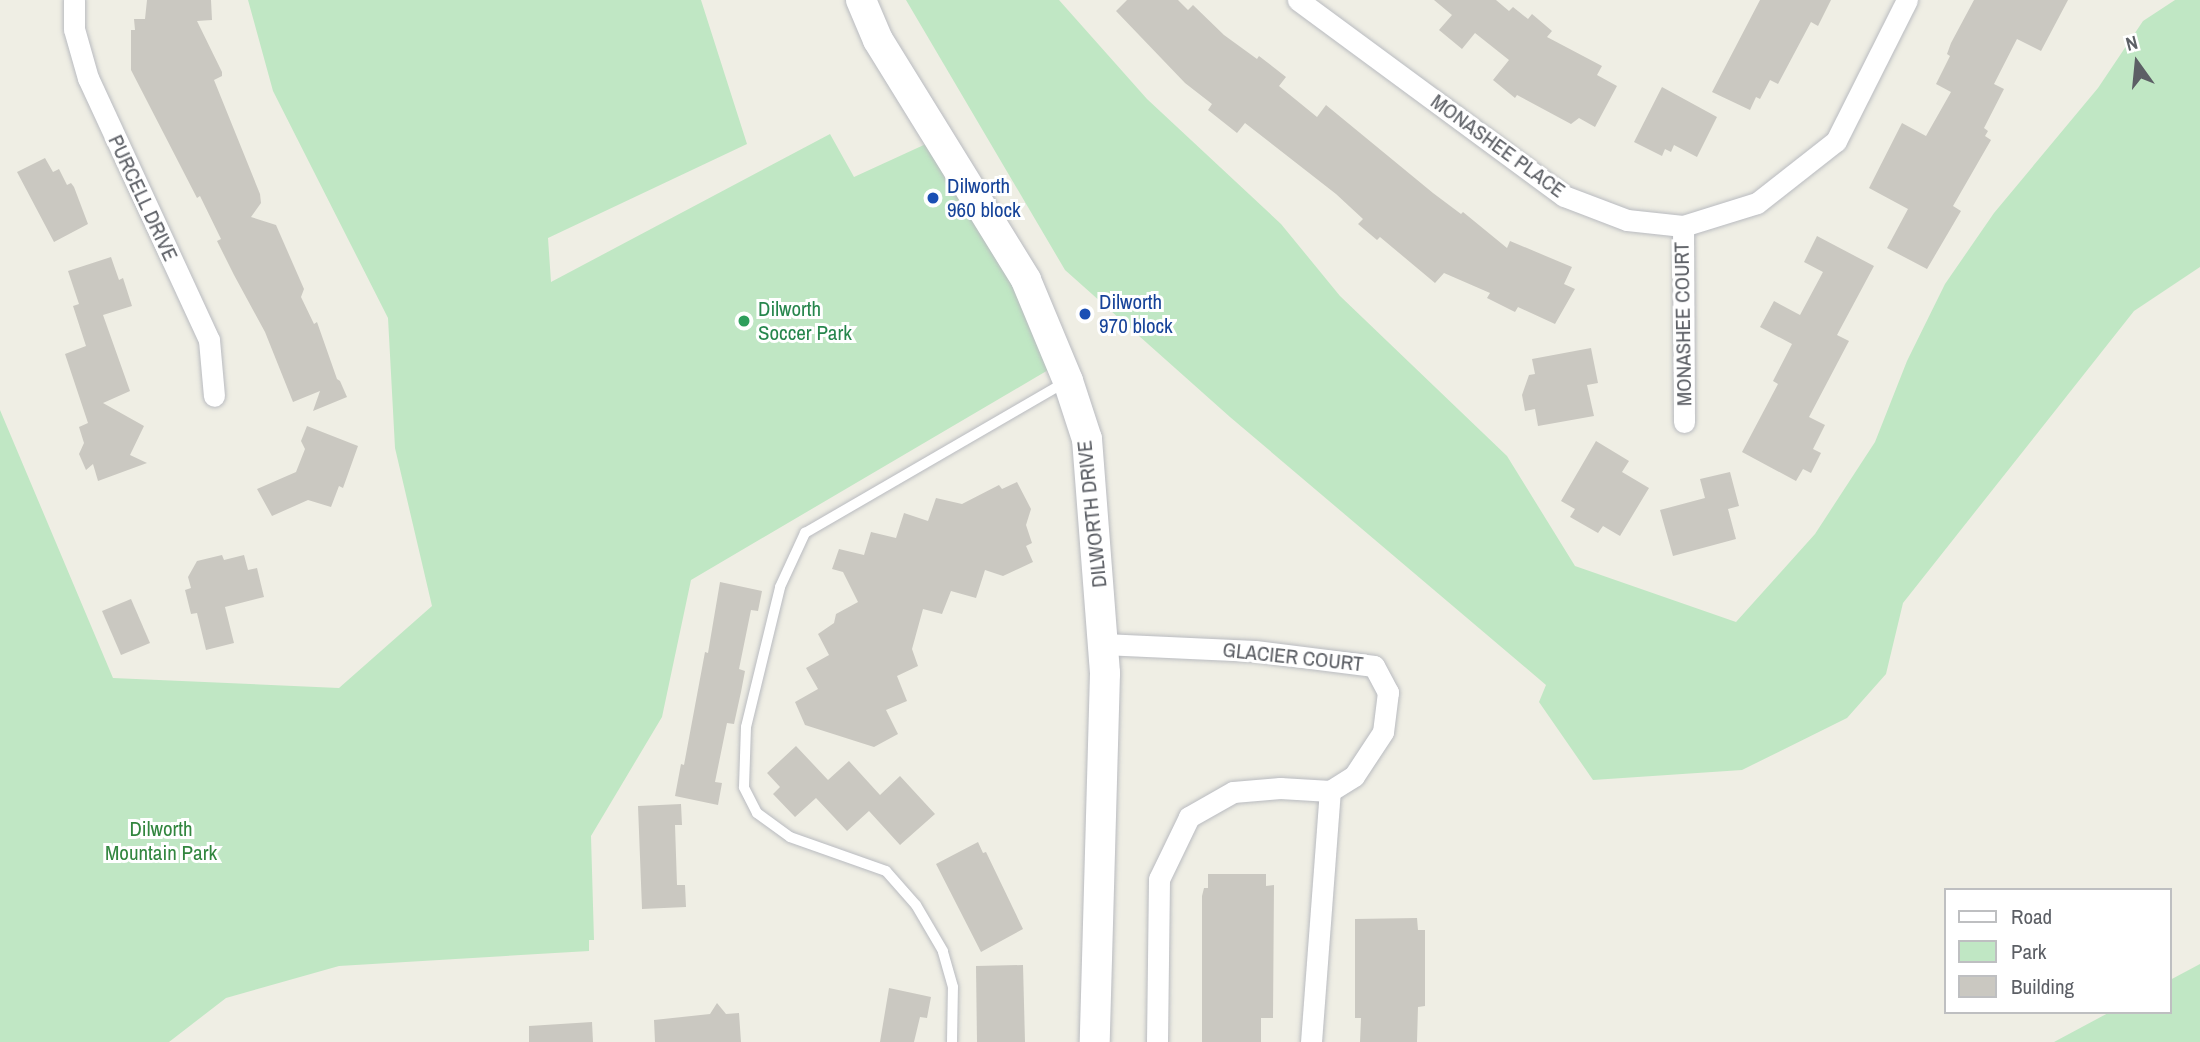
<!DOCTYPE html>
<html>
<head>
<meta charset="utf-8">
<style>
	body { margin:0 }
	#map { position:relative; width:2200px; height:1042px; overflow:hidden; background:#efeee4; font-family:"Archivo Narrow",sans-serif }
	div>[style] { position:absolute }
	.green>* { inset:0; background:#c0e7c4 }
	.building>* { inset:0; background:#cac8c1 }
	.roads { filter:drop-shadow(0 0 2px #b9bbc0) drop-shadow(0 0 2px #b9bbc0) }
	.lane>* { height:10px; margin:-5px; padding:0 5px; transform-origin:5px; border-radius:5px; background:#fff }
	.street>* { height:21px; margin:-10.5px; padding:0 10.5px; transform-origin:10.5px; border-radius:10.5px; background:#fff }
	.secondary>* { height:30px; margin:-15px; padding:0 15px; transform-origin:15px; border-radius:15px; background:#fff }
	.dots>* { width:19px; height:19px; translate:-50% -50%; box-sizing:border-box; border:4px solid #fff; border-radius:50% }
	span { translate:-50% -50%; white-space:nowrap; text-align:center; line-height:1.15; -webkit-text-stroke:6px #fff; paint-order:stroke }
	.street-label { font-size:21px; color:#5c5f65 }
	.transit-label { font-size:21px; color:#164399 }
	.left { translate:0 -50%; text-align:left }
	.leisure-label { font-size:21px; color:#27864d }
	.park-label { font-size:21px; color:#32863f }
	.legend { position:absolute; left:1944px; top:888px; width:228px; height:126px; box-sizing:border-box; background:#fff; border:2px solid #bebfc1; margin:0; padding:9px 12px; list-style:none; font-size:21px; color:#5c5f65 }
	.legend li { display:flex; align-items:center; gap:14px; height:35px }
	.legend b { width:35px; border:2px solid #bebfc1 }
	.north { position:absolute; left:2102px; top:28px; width:70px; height:70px; -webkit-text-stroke:5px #fff; paint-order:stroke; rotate:345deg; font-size:19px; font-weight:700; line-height:28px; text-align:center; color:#5c5f65 }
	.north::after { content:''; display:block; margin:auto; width:24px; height:32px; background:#5c5f65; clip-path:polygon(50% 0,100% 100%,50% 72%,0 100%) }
</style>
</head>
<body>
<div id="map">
	<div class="green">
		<div style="clip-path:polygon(248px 0,701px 0,747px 144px,548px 238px,551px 282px,830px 134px,854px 177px,939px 138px,1060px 363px,691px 580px,662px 717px,591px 836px,594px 940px,589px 940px,589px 951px,339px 966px,226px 998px,169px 1042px,0 1042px,0 410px,113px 678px,339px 688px,432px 606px,395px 448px,388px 318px,273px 91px)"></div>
		<div style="clip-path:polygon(906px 0,1059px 0,1147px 99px,1281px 224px,1340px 296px,1507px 456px,1575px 566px,1736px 622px,1815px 534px,1875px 442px,1907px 361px,1945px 284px,1994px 213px,2098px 88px,2143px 21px,2175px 0,2200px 0,2200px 267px,2134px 311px,1903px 603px,1886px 674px,1847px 718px,1742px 770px,1593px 780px,1539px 702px,1546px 685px,1230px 417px,1065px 270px)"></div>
		<div style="clip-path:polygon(2200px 964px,2200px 1042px,2054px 1042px,2110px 1012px,2170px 1012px,2170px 980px)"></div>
	</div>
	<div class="building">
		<div style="clip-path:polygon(147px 0,211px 0,212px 20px,197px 21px,222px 72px,222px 76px,214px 80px,260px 194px,261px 203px,251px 217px,276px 225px,304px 289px,301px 297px,314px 324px,317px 322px,337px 379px,340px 381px,347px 397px,313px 411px,320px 391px,293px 402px,265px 332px,234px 275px,217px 241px,221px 239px,200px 196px,197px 198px,131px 70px,131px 30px,135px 30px,134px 19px,145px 19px)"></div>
		<div style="clip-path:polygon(1127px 0,1178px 0,1188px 10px,1193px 5px,1224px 35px,1257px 59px,1259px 56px,1286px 77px,1279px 86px,1317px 117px,1326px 105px,1433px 193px,1461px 214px,1463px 212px,1507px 248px,1510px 241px,1572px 267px,1564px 284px,1575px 289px,1555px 324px,1518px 307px,1515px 312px,1487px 298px,1490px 293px,1444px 273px,1435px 283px,1380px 237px,1377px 240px,1358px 224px,1363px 219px,1336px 194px,1245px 123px,1237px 133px,1208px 110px,1212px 104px,1185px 83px,1116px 11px)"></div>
		<div style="clip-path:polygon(1434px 0,1496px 0,1509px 11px,1513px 7px,1528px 19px,1532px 14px,1552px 31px,1547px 37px,1602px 66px,1597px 75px,1617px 86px,1595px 127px,1579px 118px,1571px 124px,1517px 95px,1515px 98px,1493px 80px,1509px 60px,1475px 33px,1462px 49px,1439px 30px,1452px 15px)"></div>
		<div style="clip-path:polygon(1760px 0,1831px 0,1818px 26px,1811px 22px,1778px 84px,1770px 80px,1760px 99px,1756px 97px,1750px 110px,1712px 92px)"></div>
		<div style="clip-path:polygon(1974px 0,2068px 0,2041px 51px,2017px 39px,1994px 84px,2004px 89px,1984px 128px,1988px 131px,1985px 136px,1991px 140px,1953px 206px,1961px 211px,1927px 269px,1887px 248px,1908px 209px,1869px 188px,1902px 123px,1926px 136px,1951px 92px,1936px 84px,1950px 56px,1947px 54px,1951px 43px)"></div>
		<div style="clip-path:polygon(1662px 87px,1717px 117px,1697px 157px,1674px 145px,1671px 152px,1665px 149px,1662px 156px,1634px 142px)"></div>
		<div style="clip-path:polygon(45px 158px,53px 172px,59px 169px,67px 185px,71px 183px,74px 187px,88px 224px,54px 242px,17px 172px)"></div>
		<div style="clip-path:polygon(1817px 236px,1874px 266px,1837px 335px,1849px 341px,1809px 417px,1825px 425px,1813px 449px,1821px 453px,1811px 473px,1803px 469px,1796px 481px,1742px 452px,1778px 384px,1773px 381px,1792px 344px,1760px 327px,1774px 301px,1800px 315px,1823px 272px,1804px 262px)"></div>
		<div style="clip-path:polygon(111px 257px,119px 280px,123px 278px,132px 306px,103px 315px,130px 391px,103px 403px,144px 426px,130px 455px,147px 463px,98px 481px,93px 464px,86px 470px,79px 454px,84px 443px,79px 427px,88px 423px,65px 354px,86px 346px,73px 306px,79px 304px,68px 271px)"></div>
		<div style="clip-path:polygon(1591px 348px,1598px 383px,1587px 385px,1594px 416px,1538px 426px,1535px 409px,1525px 411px,1522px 395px,1529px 375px,1535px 374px,1532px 359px)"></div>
		<div style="clip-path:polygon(307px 426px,358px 446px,343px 488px,339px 486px,331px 507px,308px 500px,272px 516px,257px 489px,296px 472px,305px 449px,301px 441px)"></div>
		<div style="clip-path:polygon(1596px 441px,1629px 461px,1622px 472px,1649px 488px,1620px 536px,1603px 526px,1598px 533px,1570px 517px,1575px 509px,1561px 501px)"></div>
		<div style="clip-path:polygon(1730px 472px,1739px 506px,1728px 509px,1736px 539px,1673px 556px,1660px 510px,1705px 498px,1700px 479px)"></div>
		<div style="clip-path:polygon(1017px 482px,1031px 509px,1026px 525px,1032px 543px,1026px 546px,1033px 562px,1003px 576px,985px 570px,976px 598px,951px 591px,942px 614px,923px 609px,912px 649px,918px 666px,897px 676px,907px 701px,886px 710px,898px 734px,874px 747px,805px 725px,795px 702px,818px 689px,806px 668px,829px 655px,818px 634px,834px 623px,836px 614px,858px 602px,843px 572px,832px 569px,839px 549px,864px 555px,871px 532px,896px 538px,904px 513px,928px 521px,936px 498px,962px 504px,999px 485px,1002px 489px)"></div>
		<div style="clip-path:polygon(222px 555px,224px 560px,244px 555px,248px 570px,257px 568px,264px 597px,225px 607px,234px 643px,206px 650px,197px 613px,191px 614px,185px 590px,191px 588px,188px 577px,197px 561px)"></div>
		<div style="clip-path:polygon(720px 582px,762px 591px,758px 611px,751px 610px,739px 669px,745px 671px,741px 692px,734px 724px,727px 723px,715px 782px,722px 783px,718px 805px,675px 796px,681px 764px,684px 765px,705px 652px,708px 653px)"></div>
		<div style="clip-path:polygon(131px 599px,150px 643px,121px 655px,102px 611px)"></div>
		<div style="clip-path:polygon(796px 746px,828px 780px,849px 761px,880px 795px,900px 776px,935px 814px,900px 845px,869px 811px,847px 831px,816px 798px,795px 817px,773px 794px,780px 787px,767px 773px)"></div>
		<div style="clip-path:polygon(681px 804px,682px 825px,675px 825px,677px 885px,685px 885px,686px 907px,642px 909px,638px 806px)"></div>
		<div style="clip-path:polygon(978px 842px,983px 853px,986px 852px,1023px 929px,981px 952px,936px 864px)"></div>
		<div style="clip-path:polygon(1208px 874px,1266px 874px,1266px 886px,1274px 885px,1273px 1018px,1261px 1018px,1261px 1042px,1202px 1042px,1202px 896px,1204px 888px,1208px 888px)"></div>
		<div style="clip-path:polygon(1417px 918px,1418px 930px,1425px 930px,1425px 1006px,1418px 1007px,1417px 1042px,1360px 1042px,1361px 1018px,1355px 1018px,1355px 919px)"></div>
		<div style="clip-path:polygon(1023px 965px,1025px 1042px,977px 1042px,976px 966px)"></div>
		<div style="clip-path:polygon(889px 988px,931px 997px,927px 1018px,920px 1017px,914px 1042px,880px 1042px)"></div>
		<div style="clip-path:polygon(717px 1003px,726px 1014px,739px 1013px,741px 1042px,655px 1042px,654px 1020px,710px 1014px)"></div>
		<div style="clip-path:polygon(592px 1022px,593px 1042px,529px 1042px,529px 1026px)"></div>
	</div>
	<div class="roads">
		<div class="lane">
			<div style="left:952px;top:1042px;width:55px;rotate:-89deg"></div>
			<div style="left:953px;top:987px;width:37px;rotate:-106deg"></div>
			<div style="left:943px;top:951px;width:53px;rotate:-120.4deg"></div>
			<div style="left:916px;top:905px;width:45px;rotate:-131.4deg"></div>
			<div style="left:886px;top:871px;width:102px;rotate:-160.5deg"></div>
			<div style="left:790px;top:837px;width:41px;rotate:-144deg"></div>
			<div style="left:757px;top:813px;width:29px;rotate:-117deg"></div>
			<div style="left:744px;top:787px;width:60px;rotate:-88.1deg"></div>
			<div style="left:746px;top:727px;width:144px;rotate:-76.3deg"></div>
			<div style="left:780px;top:587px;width:60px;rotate:-65.2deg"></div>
			<div style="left:805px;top:533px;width:302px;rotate:-30.1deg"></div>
		</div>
		<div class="street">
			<div style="left:74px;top:0;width:29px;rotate:90deg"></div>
			<div style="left:74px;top:29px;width:51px;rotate:74.1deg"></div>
			<div style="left:88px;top:78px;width:289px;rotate:65.2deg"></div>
			<div style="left:209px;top:340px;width:56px;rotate:84.9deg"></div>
			<div style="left:1298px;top:0;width:330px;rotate:36.4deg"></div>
			<div style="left:1564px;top:196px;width:67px;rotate:20.9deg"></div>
			<div style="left:1627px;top:220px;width:56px;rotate:6.1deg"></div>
			<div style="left:1683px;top:226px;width:77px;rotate:-17.3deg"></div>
			<div style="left:1757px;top:203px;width:100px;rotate:-38.1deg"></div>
			<div style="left:1836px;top:141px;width:158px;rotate:-63.3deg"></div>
			<div style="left:1683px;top:226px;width:196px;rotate:89.7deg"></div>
			<div style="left:1103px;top:644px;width:152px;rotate:2.6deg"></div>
			<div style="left:1255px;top:651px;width:120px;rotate:7.2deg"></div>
			<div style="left:1374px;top:666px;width:30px;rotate:62deg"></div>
			<div style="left:1388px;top:692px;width:40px;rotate:97.1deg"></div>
			<div style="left:1383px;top:732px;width:53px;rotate:123.4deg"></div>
			<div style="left:1354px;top:776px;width:28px;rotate:148deg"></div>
			<div style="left:1330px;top:791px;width:50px;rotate:-176.6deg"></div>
			<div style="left:1280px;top:788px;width:47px;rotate:175.1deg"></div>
			<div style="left:1233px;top:792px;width:51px;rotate:150.4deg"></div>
			<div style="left:1189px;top:817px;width:69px;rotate:115.8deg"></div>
			<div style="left:1159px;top:879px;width:163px;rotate:90.7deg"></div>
			<div style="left:1311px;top:1042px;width:252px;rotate:-85.7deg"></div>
		</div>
		<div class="secondary">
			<div style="left:861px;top:0;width:43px;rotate:67deg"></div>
			<div style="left:878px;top:40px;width:282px;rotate:58.3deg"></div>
			<div style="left:1026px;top:280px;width:109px;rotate:67.4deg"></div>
			<div style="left:1068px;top:381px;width:61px;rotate:71.9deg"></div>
			<div style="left:1087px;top:439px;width:235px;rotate:85.6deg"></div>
			<div style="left:1105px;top:673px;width:369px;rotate:91.6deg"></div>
		</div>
	</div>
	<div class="dots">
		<div style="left:933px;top:198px;background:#1a4fb4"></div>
		<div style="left:1085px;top:314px;background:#1a4fb4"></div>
		<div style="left:744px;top:321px;background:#2e9e5b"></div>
	</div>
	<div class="street-label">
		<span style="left:1498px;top:146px;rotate:36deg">MONASHEE PLACE</span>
		<span style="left:143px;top:198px;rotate:65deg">PURCELL DRIVE</span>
		<span style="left:1683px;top:324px;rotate:-91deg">MONASHEE COURT</span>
		<span style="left:1092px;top:514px;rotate:-96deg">DILWORTH DRIVE</span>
		<span style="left:1293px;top:657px;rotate:6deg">GLACIER COURT</span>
	</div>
	<div class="transit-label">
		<span class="left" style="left:947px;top:198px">Dilworth<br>960 block</span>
		<span class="left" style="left:1099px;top:314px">Dilworth<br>970 block</span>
	</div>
	<div class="leisure-label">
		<span class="left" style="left:758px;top:321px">Dilworth<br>Soccer Park</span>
	</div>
	<div class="park-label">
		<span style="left:161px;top:841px">Dilworth<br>Mountain Park</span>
	</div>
	<ul class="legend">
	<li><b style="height:9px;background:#fff"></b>Road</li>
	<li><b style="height:19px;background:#c0e7c4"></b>Park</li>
	<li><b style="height:19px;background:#cac8c1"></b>Building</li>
	</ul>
	<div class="north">N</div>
</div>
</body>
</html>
